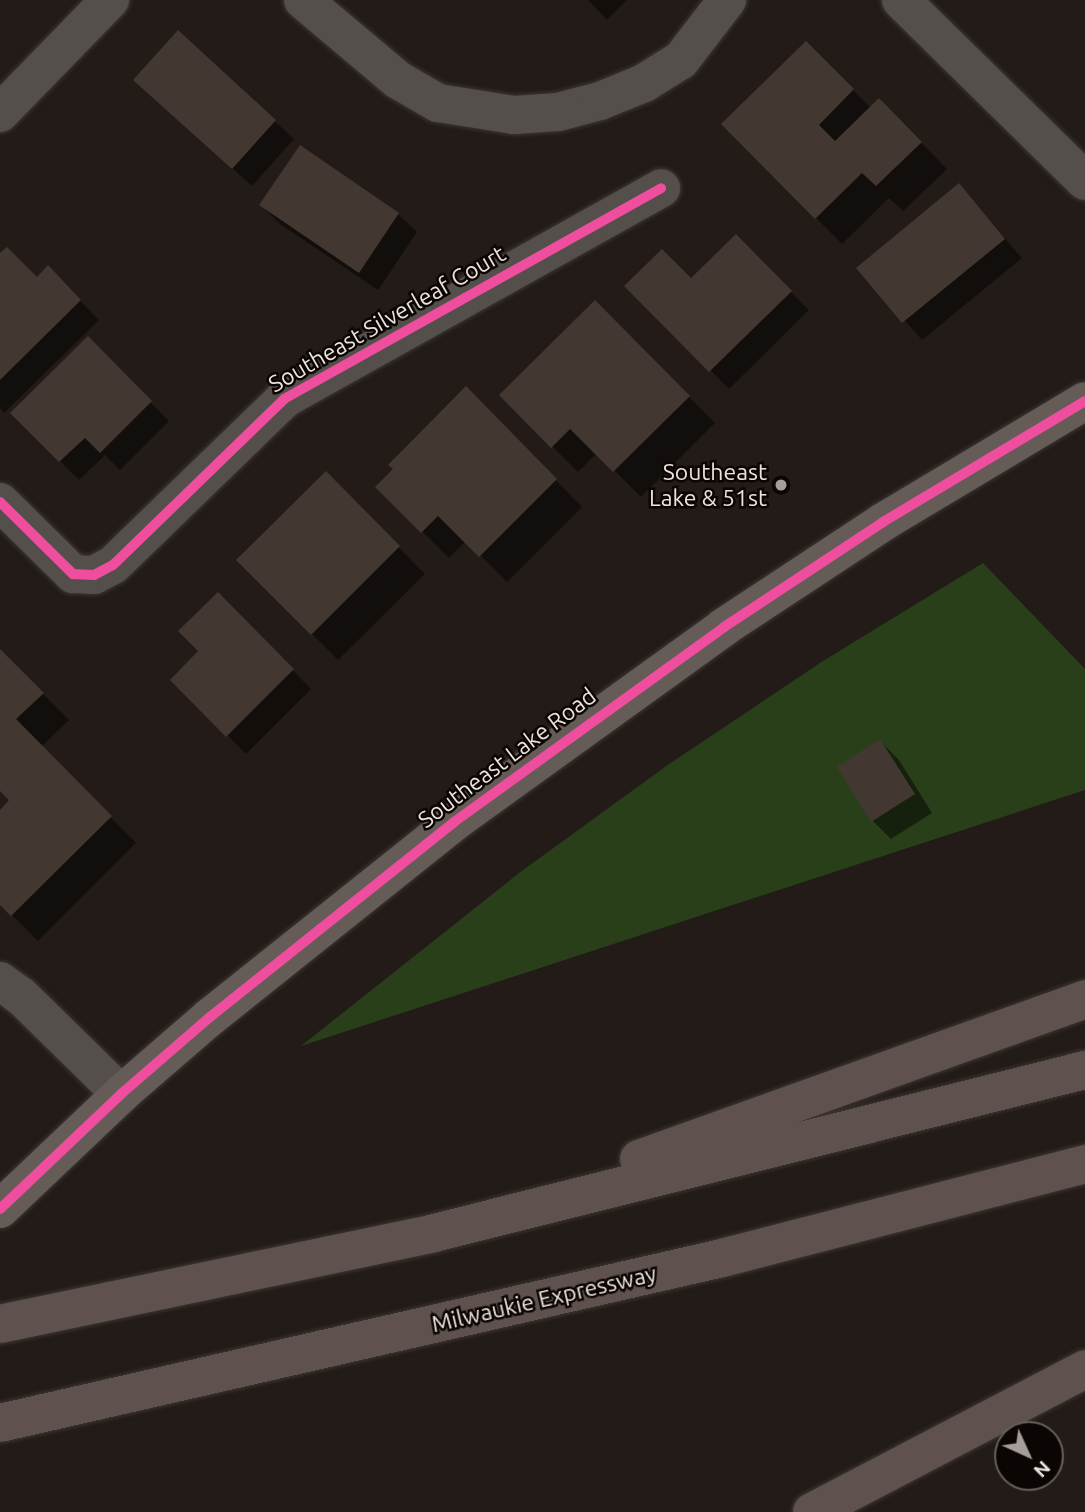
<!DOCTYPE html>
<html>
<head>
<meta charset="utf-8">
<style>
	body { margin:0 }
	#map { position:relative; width:1085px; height:1512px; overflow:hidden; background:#221b18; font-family:Ubuntu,sans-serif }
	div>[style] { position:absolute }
	.green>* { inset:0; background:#283f1a }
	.shadow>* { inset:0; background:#0007 }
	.building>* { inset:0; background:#433831 }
	.roads { filter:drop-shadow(0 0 2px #3c3633) drop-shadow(0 0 2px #3c3633) }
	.street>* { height:38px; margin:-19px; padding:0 19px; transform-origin:19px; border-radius:19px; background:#554f4c }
	.primary>* { height:38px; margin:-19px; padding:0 19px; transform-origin:19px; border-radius:19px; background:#655b57 }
	.highway>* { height:38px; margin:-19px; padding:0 19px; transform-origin:19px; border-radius:19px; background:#5f524e }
	.cycleway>* { height:10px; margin:-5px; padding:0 5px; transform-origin:5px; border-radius:5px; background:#ef4d9e }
	.dots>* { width:19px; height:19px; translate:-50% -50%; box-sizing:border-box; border:4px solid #0b0604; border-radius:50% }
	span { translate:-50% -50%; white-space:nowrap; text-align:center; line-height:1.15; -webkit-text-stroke:5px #0b0604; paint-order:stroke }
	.street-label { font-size:23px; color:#ece3de }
	.poi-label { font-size:23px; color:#ece3de }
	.right { translate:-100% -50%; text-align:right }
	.north { position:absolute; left:994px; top:1421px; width:70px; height:70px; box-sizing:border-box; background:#0b0604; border:2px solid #655e5b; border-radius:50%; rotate:135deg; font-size:19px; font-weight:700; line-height:28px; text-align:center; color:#ece3de }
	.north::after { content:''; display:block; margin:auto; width:24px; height:32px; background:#a59d99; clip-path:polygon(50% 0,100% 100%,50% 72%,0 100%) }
</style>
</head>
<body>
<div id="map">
	<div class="green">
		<div style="clip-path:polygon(983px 563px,1085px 669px,1085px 790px,301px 1046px,519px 873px,669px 764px,823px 661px)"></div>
	</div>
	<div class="shadow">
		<div style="clip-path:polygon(588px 0,627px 0,607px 20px)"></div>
		<div style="clip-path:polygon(178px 33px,294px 139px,252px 186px,154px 98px)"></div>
		<div style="clip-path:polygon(806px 44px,871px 108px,879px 100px,947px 169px,903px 211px,889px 198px,842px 244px,723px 124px)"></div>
		<div style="clip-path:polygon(958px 185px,1022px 258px,922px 340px,859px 268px)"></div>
		<div style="clip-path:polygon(261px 205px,398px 214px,417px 232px,378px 290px,280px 224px)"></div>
		<div style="clip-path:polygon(736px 237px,809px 310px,729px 389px,627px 286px,691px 280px)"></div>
		<div style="clip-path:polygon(0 256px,37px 279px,48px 268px,99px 320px,4px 413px,0 408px)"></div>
		<div style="clip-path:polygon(595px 302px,715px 423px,641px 497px,597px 453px,578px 472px,501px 395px)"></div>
		<div style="clip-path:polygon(88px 339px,169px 421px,120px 470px,105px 455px,79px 480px,12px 413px)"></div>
		<div style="clip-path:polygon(466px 389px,582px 507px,507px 582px,466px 541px,449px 558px,378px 487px)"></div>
		<div style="clip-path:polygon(326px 474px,425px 574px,338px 660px,239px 560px)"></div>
		<div style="clip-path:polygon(218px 594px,311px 689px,246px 754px,173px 680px,201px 651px)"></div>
		<div style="clip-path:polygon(0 651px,69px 720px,41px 747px,136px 843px,38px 941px,0 903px,0 812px,12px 800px,0 789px)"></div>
		<div style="clip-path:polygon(880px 741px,899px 760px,932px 813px,891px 839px,872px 820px)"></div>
	</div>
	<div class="building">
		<div style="clip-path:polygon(178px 30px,276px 120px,232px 169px,133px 80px)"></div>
		<div style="clip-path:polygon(806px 41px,854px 89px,819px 125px,835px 141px,879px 98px,922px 142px,876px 186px,862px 173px,815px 219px,721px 124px)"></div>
		<div style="clip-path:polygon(300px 145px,399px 213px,359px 273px,259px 205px)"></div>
		<div style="clip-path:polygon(959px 183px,1005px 239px,902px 323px,856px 268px)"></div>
		<div style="clip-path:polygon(736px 234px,792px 291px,709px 372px,624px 286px,662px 249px,691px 278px)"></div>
		<div style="clip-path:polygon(7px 247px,37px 277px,48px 265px,81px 300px,0 380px,0 253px)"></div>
		<div style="clip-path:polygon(595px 300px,690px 396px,613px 472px,570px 429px,551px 448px,499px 395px)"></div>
		<div style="clip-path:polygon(88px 336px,152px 401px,100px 453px,85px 438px,59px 462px,10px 413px)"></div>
		<div style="clip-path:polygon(466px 386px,557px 479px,479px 557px,438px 516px,421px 533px,375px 487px,393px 469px,388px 465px)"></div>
		<div style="clip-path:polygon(326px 471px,400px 546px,311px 635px,236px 560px)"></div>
		<div style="clip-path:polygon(218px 592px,294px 669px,226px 737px,170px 680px,198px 651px,178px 631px)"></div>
		<div style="clip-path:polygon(0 649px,44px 693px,16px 719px,112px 816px,11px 916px,0 905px,0 810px,9px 800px,0 791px)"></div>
		<div style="clip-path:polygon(880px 739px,915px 794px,871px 822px,837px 767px)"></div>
	</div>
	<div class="roads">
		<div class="street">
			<div style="left:303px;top:0;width:124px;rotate:40.1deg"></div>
			<div style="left:398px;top:80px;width:46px;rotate:29.9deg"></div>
			<div style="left:438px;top:103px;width:77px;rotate:9deg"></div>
			<div style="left:514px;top:115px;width:44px;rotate:-3.9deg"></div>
			<div style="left:558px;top:112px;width:43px;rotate:-14.7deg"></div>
			<div style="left:600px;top:101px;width:48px;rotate:-22.2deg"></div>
			<div style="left:644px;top:83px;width:44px;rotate:-31.9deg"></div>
			<div style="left:681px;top:60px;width:76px;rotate:-52.5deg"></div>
			<div style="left:901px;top:0;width:258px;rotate:44.5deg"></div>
			<div style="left:0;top:113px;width:158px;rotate:-45.8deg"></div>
			<div style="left:0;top:502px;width:103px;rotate:44.6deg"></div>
			<div style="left:73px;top:574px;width:21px;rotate:3deg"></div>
			<div style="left:94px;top:575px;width:21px;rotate:-28deg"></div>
			<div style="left:113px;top:565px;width:238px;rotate:-44.1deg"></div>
			<div style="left:284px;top:399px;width:432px;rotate:-29.2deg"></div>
			<div style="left:0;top:981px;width:26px;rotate:36deg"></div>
			<div style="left:21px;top:996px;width:140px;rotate:44.4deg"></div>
		</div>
		<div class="primary">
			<div style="left:0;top:1209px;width:167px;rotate:-43.5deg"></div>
			<div style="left:121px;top:1094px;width:118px;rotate:-40.9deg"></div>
			<div style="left:210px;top:1017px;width:312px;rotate:-38.6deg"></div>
			<div style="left:454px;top:822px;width:333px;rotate:-35.8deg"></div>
			<div style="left:724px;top:627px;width:191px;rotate:-33.4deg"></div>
			<div style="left:883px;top:522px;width:235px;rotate:-30.9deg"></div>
		</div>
		<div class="highway">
			<div style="left:639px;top:1159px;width:474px;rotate:-19.7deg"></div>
			<div style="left:0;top:1324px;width:443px;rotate:-11.8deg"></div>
			<div style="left:434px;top:1233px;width:671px;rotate:-14.06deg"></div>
			<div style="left:0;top:1423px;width:741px;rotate:-12.87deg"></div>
			<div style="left:722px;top:1258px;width:375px;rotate:-14.5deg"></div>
			<div style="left:812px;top:1512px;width:308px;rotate:-27.6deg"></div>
		</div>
	</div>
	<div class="cycleway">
		<div style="left:0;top:502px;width:103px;rotate:44.6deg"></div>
		<div style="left:73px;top:574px;width:21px;rotate:3deg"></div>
		<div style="left:94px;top:575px;width:21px;rotate:-28deg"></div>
		<div style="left:113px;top:565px;width:238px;rotate:-44.1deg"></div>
		<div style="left:284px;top:399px;width:432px;rotate:-29.2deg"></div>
		<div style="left:0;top:1209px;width:167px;rotate:-43.5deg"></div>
		<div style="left:121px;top:1094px;width:118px;rotate:-40.9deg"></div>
		<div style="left:210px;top:1017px;width:312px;rotate:-38.6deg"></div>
		<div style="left:454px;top:822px;width:333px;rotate:-35.8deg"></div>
		<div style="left:724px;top:627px;width:191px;rotate:-33.4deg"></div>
		<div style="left:883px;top:522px;width:235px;rotate:-30.9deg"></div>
	</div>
	<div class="dots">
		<div style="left:781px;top:485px;background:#a59d99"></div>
	</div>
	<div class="street-label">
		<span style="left:387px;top:319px;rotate:-30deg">Southeast Silverleaf Court</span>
		<span style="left:507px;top:758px;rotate:-37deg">Southeast Lake Road</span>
		<span style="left:544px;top:1299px;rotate:-13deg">Milwaukie Expressway</span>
	</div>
	<div class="poi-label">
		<span class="right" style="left:767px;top:485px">Southeast<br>Lake &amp; 51st</span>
	</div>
	<div class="north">N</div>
</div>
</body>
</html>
